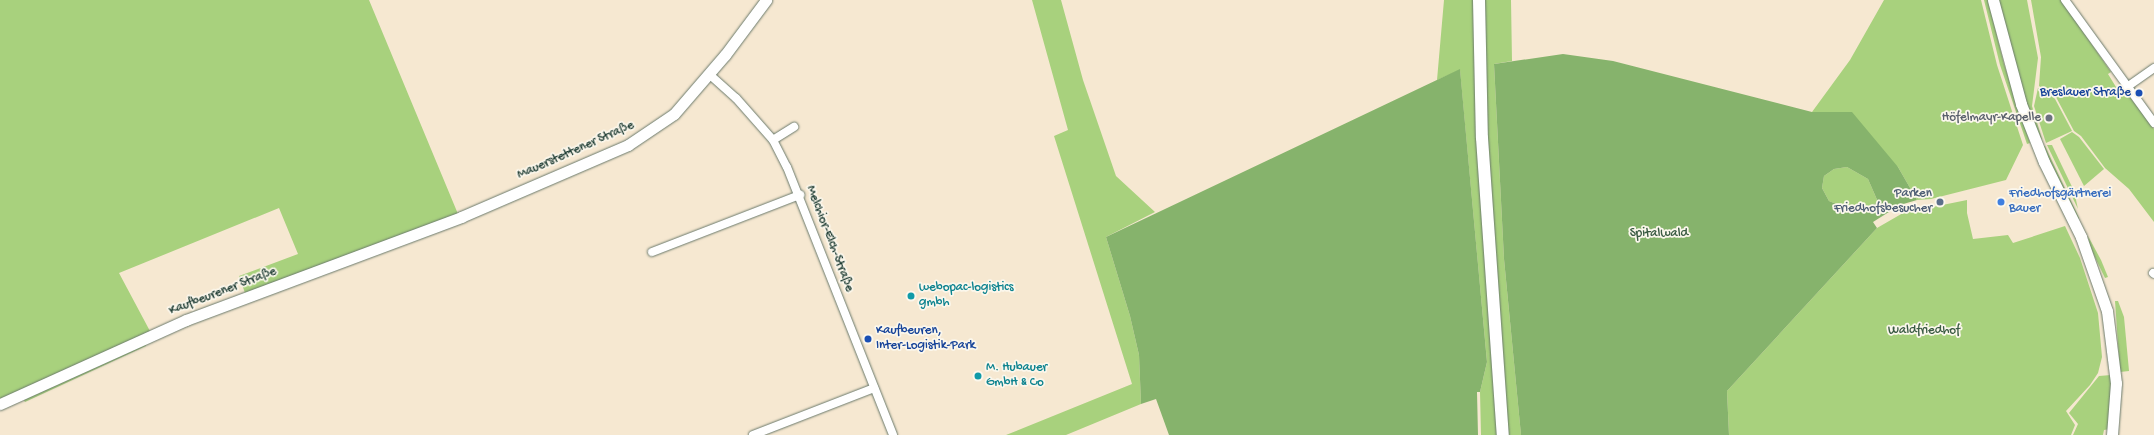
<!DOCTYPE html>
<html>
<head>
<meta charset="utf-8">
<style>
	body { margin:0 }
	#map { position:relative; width:2154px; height:435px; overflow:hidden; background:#f6e8d1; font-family:"Gochi Hand",sans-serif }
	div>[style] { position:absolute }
	.green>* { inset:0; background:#a8d17d }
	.forest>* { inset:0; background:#86b36c }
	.roads { filter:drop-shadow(0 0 1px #6a796b) drop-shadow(0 0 1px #6a796b) }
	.minor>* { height:8px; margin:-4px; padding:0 4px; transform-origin:4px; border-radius:4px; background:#fff }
	.secondary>* { height:11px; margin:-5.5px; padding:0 5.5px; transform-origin:5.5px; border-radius:5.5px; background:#fff }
	.primary>* { height:12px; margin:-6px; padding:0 6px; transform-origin:6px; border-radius:6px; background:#fff }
	.dots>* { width:11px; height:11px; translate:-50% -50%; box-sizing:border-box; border:2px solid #fbf7ec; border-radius:50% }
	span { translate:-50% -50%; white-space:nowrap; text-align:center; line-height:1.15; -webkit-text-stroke:3.5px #fbf7ec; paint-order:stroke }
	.transit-label { font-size:13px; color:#164399 }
	.right { translate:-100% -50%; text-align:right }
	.left { translate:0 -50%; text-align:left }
	.worship-label { font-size:13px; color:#5b616d }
	.street-label { font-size:13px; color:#1f3d34 }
	.service-label { font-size:13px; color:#4e5e75 }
	.shop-label { font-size:13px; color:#366cbe }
	.park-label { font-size:13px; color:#3a5b43 }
	.culture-label { font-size:13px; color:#0d838f }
</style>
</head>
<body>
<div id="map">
	<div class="green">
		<div style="clip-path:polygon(0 0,369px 0,458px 214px,245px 293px,239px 276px,298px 254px,279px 208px,119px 273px,151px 333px,0 401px)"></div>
		<div style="clip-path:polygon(1032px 0,1061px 0,1083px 80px,1116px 176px,1155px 212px,1106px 237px,1130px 316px,1139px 355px,1141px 404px,1066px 435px,1006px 435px,1132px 384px,1054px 136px,1068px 130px)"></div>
		<div style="clip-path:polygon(1444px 0,1475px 0,1498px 435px,1481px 435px,1480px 392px,1487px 362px,1460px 70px,1437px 80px)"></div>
		<div style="clip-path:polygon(1484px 0,1511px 0,1512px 61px,1494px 64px,1504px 259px,1521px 435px,1508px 435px,1486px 138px)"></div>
		<div style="clip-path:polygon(1884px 0,1981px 0,1997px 65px,2023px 145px,2006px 180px,1931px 199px,1917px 200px,1898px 167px,1812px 112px,1850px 60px)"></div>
		<div style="clip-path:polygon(1984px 0,1988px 0,2004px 64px,2030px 143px,2027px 144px,2000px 65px)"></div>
		<div style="clip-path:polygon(1998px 0,2027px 0,2038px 58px,2032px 106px,2042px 139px,2038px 137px,2030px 118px)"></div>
		<div style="clip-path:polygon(2031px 0,2061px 0,2111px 72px,2108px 74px,2116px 87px,2120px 84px,2154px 129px,2154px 222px,2129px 189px,2105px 168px,2081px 136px,2074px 131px,2056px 97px,2039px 86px,2041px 57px)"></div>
		<div style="clip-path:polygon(2038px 88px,2046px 90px,2055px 99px,2072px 131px,2046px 143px,2034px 106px)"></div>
		<div style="clip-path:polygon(2072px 132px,2079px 137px,2104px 169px,2084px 186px,2060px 139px)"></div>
		<div style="clip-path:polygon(2047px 145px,2052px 145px,2074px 191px,2078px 209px)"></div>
		<div style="clip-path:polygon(2045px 146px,2079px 218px,2078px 222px,2042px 147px)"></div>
		<div style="clip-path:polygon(1847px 167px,1868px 179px,1878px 202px,1856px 212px,1829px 201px,1822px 188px,1824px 176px,1834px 169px)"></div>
		<div style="clip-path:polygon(1967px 200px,1967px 213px,1973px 239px,2008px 235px,2013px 243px,2065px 226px,2080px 258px,2098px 313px,2102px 357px,2098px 373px,2090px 385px,2066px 411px,2075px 425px,2071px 435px,1729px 435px,1727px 391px,1877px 228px,1903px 213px)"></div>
		<div style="clip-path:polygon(2088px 236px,2101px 260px,2108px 277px,2105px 278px,2090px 247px)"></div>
		<div style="clip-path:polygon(2115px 301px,2118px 301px,2124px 317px,2129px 371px,2120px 372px)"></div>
		<div style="clip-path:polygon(147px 341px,146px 346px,25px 402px,23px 399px)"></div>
		<div style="clip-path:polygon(2111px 375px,2110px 429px,2104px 430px,2103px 435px,2073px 435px,2078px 424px,2069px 413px,2099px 376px)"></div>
	</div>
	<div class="forest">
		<div style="clip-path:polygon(evenodd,1563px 54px,1613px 61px,1812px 112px,1852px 112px,1898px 167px,1917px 200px,1900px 205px,1873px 222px,1877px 228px,1727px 391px,1729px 435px,1521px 435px,1504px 259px,1494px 64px,1563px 54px,1847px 167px,1868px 179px,1878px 202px,1856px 212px,1829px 201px,1822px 188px,1824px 176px,1834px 169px,1847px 167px)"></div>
		<div style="clip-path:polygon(1460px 69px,1487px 362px,1480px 392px,1477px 392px,1478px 435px,1169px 435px,1156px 399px,1141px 404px,1139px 355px,1130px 316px,1106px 237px)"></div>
	</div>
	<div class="roads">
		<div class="minor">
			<div style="left:2065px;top:0;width:152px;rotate:54.1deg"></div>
			<div style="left:709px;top:74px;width:36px;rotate:42deg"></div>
			<div style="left:736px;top:98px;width:56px;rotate:48.6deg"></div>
			<div style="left:773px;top:140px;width:30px;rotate:63deg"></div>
			<div style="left:787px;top:167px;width:288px;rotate:68.4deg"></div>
			<div style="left:2127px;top:87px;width:33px;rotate:-35deg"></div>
			<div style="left:773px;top:140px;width:25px;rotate:-32deg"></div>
			<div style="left:652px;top:252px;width:159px;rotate:-21.1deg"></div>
			<div style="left:2153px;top:273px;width:1px;rotate:45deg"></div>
			<div style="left:753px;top:435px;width:130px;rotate:-21.2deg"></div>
		</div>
		<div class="secondary">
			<div style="left:1993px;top:0;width:108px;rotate:74.9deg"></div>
			<div style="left:2021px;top:104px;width:62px;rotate:68.4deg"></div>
			<div style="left:2044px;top:162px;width:84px;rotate:63.7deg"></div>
			<div style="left:2081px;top:237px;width:78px;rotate:70.6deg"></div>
			<div style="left:2107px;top:311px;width:73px;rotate:82.9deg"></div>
			<div style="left:2116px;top:383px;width:52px;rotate:94.4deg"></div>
			<div style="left:0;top:404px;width:204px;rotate:-24.3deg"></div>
			<div style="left:186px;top:320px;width:294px;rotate:-20.5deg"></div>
			<div style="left:461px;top:217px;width:182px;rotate:-23.3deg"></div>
			<div style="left:628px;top:145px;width:55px;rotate:-34deg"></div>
			<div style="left:674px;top:114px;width:78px;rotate:-49.2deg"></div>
			<div style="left:725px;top:55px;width:69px;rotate:-53.3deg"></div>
		</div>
		<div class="primary">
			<div style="left:1479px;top:0;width:138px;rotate:88.8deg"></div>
			<div style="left:1482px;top:138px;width:298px;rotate:86deg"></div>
		</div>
	</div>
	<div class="dots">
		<div style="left:2139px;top:93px;background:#1a4fb4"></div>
		<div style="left:2049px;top:118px;background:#6b7280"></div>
		<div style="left:1940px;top:202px;background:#5c6f8a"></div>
		<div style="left:2001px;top:202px;background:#3f7fe0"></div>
		<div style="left:911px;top:296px;background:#0f9aa8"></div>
		<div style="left:868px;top:339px;background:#1a4fb4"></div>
		<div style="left:978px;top:376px;background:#0f9aa8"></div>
	</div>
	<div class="transit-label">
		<span class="right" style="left:2131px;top:93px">Breslauer Straße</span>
		<span class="left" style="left:876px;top:339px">Kaufbeuren,<br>Inter-Logistik-Park</span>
	</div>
	<div class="worship-label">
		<span class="right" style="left:2041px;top:118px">Höfelmayr-Kapelle</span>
	</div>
	<div class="street-label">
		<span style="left:576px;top:151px;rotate:-24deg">Mauerstettener Straße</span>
		<span style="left:829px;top:239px;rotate:69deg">Melchior-Elch-Straße</span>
		<span style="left:223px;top:292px;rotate:-21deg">Kaufbeurener Straße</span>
	</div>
	<div class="service-label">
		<span class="right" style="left:1932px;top:202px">Parken<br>Friedhofsbesucher</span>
	</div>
	<div class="shop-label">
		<span class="left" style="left:2009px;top:202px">Friedhofsgärtnerei<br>Bauer</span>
	</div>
	<div class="park-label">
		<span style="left:1659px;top:234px">Spitalwald</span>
		<span style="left:1924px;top:331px">Waldfriedhof</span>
	</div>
	<div class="culture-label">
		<span class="left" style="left:919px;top:296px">webopac-logistics<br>gmbh</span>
		<span class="left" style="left:986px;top:376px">M. Hubauer<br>GmbH &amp; Co</span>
	</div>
</div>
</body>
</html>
